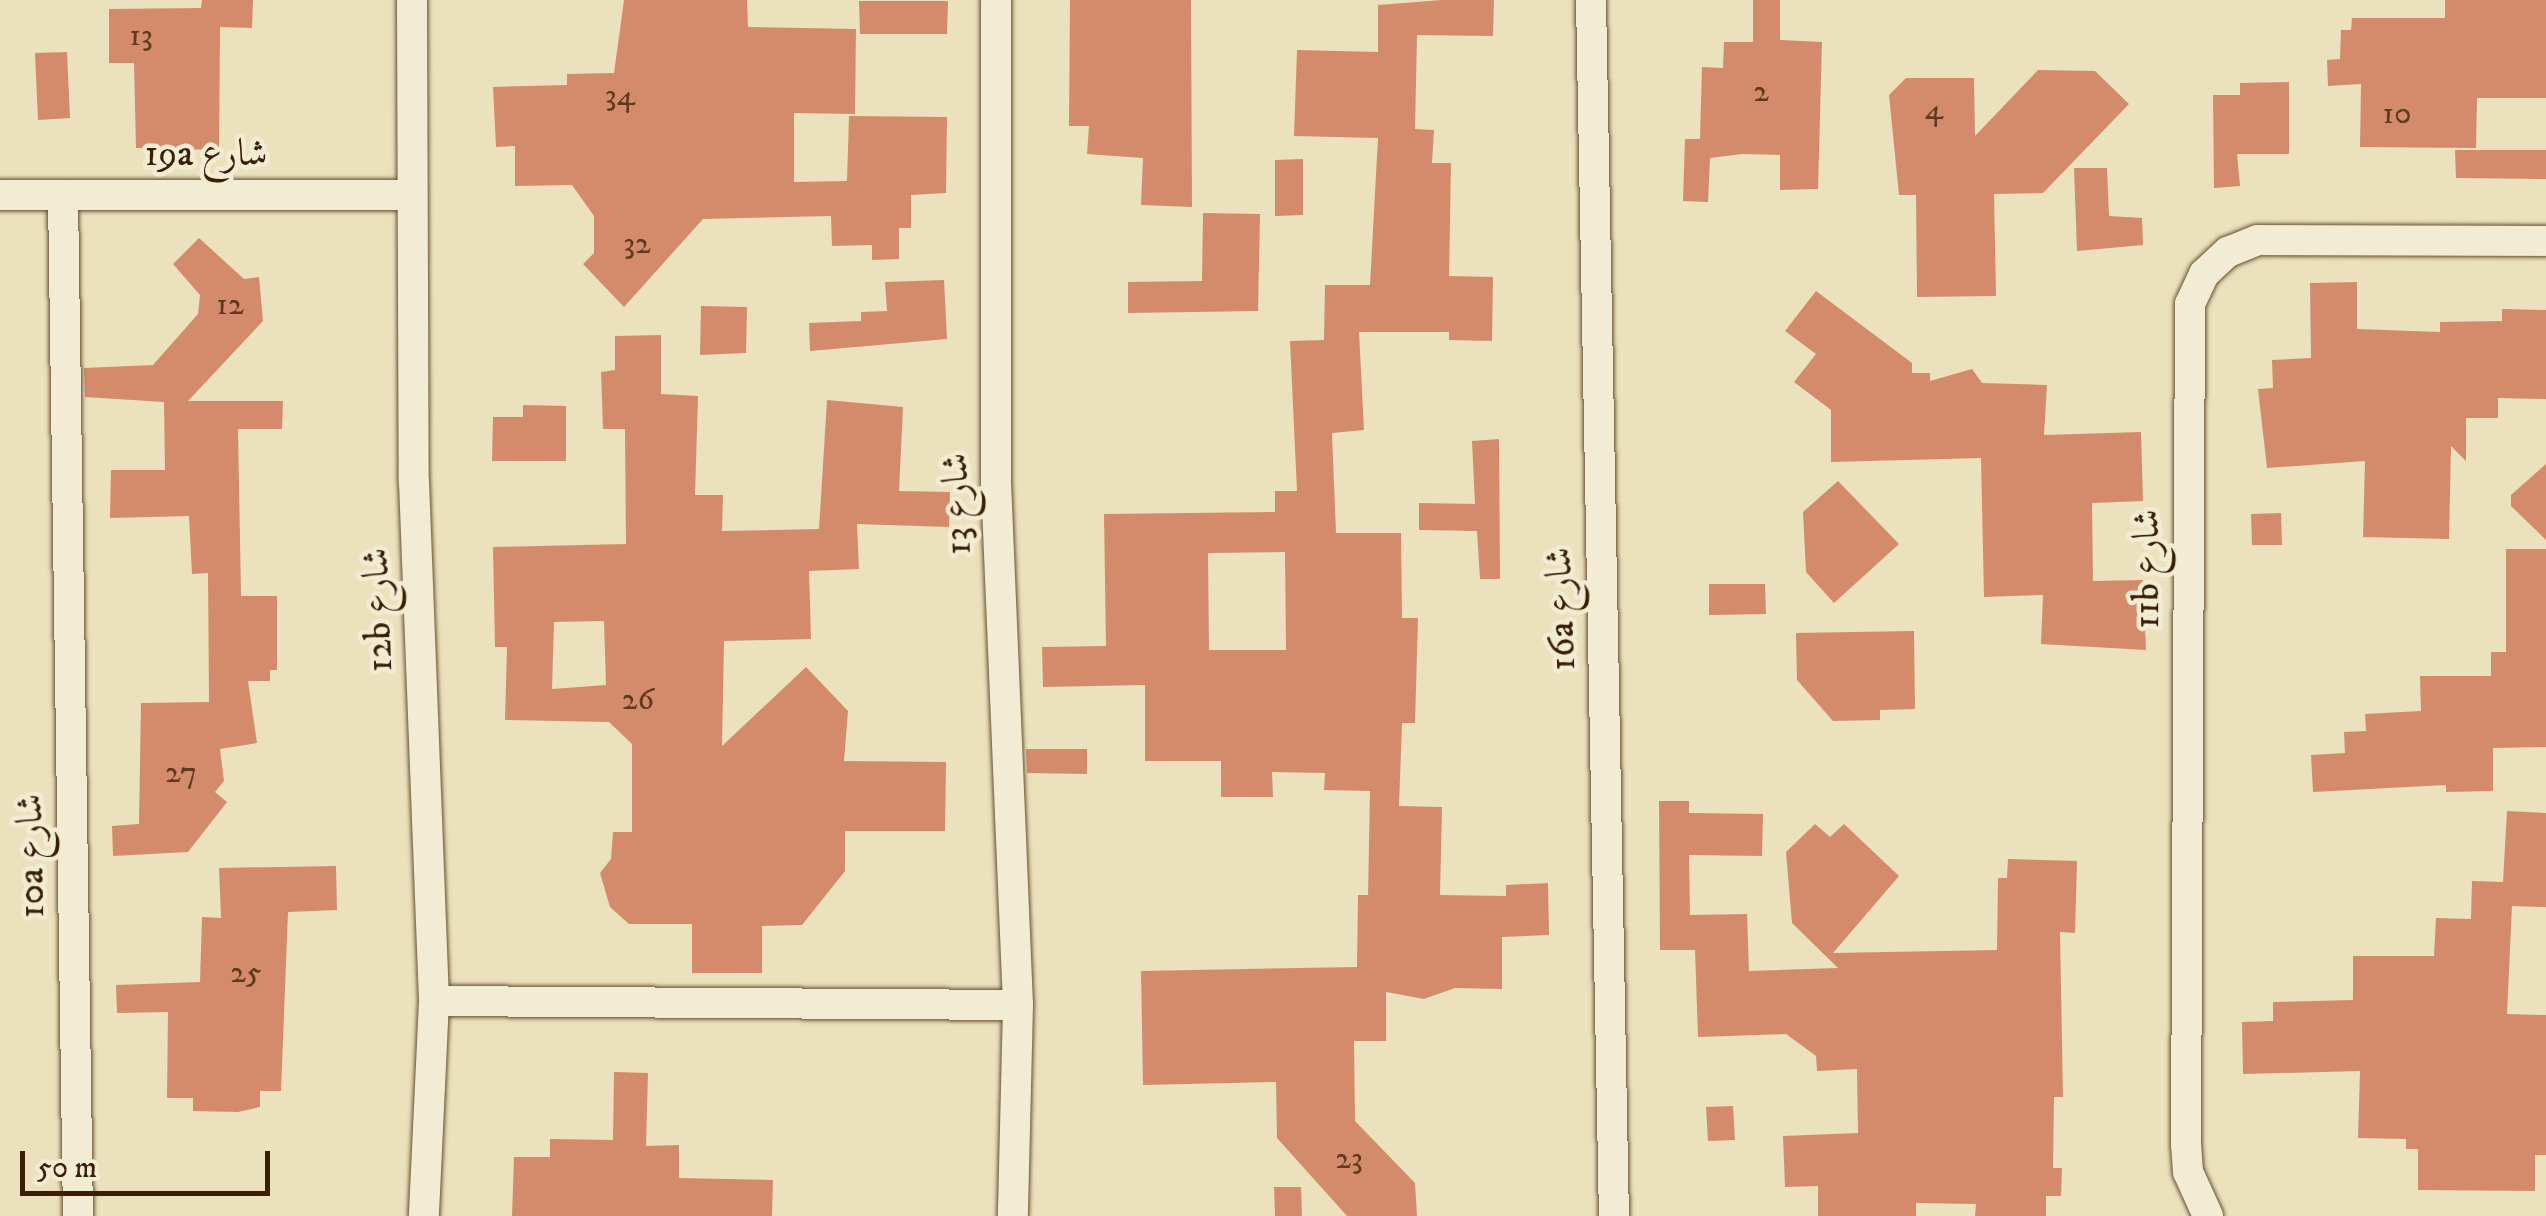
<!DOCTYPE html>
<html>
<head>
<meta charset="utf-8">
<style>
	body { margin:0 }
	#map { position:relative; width:2546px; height:1216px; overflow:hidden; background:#ece1bd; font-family:"IM FELL DW Pica",Amiri,serif }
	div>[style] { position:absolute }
	.building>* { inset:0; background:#d38b6c }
	.roads { filter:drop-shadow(0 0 2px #665032) drop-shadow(0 0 2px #665032) }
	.minor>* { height:30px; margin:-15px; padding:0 15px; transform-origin:15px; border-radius:15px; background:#f3ecd4 }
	span { translate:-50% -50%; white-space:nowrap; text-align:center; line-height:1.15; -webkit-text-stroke:9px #f3ecd4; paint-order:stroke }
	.number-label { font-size:32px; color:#603a1e }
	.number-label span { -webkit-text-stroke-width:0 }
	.street-label { font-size:38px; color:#391f04 }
	.scale { position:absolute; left:20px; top:1151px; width:250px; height:45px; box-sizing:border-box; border:5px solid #391f04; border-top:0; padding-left:12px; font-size:30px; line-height:35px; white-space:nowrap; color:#391f04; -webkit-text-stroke:8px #f3ecd4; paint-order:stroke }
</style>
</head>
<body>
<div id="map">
	<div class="building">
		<div style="clip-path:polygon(202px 0,253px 0,252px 28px,220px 27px,219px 150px,136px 148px,134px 63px,109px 63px,109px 9px,201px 8px)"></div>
		<div style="clip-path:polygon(624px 0,747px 0,748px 27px,856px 29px,855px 114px,794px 113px,794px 182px,847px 181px,849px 116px,947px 117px,946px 193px,911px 195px,911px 228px,899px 228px,899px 259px,872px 260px,872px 245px,832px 246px,831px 216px,703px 219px,624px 307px,583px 264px,594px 253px,594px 216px,572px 185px,515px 186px,515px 146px,496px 147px,493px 87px,567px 85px,567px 74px,614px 73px)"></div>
		<div style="clip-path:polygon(1070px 0,1191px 0,1192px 207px,1141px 205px,1143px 158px,1087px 154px,1089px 126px,1069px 126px)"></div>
		<div style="clip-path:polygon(evenodd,1442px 0,1494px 0,1493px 36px,1417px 35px,1415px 129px,1434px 130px,1432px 163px,1451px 163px,1449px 276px,1493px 277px,1492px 341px,1449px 340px,1449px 332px,1359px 332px,1364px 430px,1332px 433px,1336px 533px,1401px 533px,1402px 618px,1418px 618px,1415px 723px,1402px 723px,1399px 806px,1442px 807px,1440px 895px,1506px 896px,1506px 885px,1548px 883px,1549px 935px,1502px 937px,1502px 989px,1455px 988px,1424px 999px,1386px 992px,1386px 1041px,1354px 1041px,1355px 1121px,1415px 1183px,1417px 1216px,1347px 1216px,1277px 1138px,1276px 1082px,1143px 1085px,1141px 971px,1357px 967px,1358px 895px,1368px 895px,1370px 791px,1324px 790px,1325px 773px,1272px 772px,1273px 797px,1221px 797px,1221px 761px,1145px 761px,1145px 685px,1043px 687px,1042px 647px,1106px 646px,1104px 514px,1275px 512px,1275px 491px,1297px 491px,1290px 341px,1324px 340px,1325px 285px,1370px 285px,1378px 138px,1294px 136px,1297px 50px,1378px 52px,1378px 5px,1442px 0,1285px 552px,1286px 650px,1209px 650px,1208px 553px,1285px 552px)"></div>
		<div style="clip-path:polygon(1753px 0,1780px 0,1780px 40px,1822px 42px,1818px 189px,1780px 190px,1780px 155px,1742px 154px,1710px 158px,1708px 202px,1683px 201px,1685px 139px,1700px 139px,1702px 67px,1723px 68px,1724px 42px,1753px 42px)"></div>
		<div style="clip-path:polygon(2445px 0,2546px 0,2546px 98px,2477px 98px,2476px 148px,2360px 147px,2361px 84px,2328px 86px,2327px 60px,2340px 59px,2341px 30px,2351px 30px,2352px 18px,2445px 18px)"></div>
		<div style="clip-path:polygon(859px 1px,948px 1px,947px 34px,860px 34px)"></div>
		<div style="clip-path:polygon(67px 52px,70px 118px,38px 120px,35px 53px)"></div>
		<div style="clip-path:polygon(2038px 70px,2095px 71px,2129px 104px,2043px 193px,1994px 194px,1996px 296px,1917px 297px,1916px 195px,1899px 195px,1889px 95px,1906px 78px,1974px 78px,1975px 136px)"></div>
		<div style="clip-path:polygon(2289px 82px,2289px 154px,2237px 154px,2240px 186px,2214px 188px,2213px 95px,2240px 95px,2240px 83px)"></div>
		<div style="clip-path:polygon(2455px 150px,2546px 150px,2546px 179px,2456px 178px)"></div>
		<div style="clip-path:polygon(1303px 159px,1303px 215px,1275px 216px,1275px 160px)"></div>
		<div style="clip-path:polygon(2074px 168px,2107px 168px,2109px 216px,2142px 218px,2143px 245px,2077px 251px)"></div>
		<div style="clip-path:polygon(1203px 213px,1260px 214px,1258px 311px,1128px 313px,1128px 282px,1202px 281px)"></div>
		<div style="clip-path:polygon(199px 238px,244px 279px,259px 277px,263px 321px,188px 401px,283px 401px,282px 429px,238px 429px,241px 596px,277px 596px,277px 670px,270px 670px,270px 681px,248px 681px,257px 743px,220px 749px,224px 781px,215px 792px,227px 802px,188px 852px,113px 856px,112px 826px,139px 824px,141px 703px,209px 702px,208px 573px,192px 574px,189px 516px,110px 518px,111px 470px,165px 470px,164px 402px,85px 397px,84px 368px,153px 365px,198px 314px,200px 295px,173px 264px)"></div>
		<div style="clip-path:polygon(944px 280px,947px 339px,810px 351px,809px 323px,861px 321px,861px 312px,887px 311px,885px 282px)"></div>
		<div style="clip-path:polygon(2357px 282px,2357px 329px,2440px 332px,2440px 322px,2502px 321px,2502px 309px,2546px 310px,2546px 399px,2498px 398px,2498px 418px,2466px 418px,2466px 461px,2451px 446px,2449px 539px,2363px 537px,2365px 461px,2267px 468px,2258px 389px,2273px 388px,2272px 360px,2311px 358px,2310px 283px)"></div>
		<div style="clip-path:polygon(1816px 291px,1912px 363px,1912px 373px,1930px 373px,1930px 381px,1972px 369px,1982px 383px,2047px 385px,2044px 435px,2141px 432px,2143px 501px,2092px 503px,2093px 581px,2143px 580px,2146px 650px,2041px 644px,2043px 595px,1984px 597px,1981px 458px,1831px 462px,1831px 410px,1794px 382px,1816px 354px,1785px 331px)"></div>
		<div style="clip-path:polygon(701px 306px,747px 307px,746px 353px,700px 355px)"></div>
		<div style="clip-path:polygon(evenodd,661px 335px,661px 394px,698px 396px,695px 495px,723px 495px,722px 531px,819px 529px,827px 400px,903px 407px,899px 491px,950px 492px,949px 527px,857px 524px,859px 569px,809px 571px,811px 639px,724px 641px,722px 746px,806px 667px,848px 711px,844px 761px,946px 762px,945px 831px,845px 831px,845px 871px,802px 925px,762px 926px,762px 973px,692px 973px,692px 924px,629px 924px,610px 907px,600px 873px,611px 859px,613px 832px,632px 832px,632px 744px,609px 722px,505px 720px,507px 647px,495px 647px,493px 547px,626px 544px,625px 429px,603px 429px,601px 372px,615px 370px,615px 336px,661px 335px,604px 621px,606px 685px,552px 689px,554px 622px,604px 621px)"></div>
		<div style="clip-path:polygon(523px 405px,566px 406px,566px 461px,492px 461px,493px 417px,523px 417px)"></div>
		<div style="clip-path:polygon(1499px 439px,1500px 579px,1480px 579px,1477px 531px,1419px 530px,1419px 503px,1475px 504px,1472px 441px)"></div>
		<div style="clip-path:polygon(2546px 464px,2546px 540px,2511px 506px,2511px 495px)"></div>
		<div style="clip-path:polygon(1838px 481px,1899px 544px,1834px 603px,1806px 572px,1803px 512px)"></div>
		<div style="clip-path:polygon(2281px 513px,2282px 545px,2252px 545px,2251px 514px)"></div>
		<div style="clip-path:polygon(2506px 549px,2546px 549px,2546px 747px,2493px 748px,2493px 791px,2446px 792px,2446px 785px,2313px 792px,2311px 755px,2345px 753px,2344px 732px,2366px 731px,2365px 714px,2421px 711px,2420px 676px,2491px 676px,2491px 652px,2506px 652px)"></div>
		<div style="clip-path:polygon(1709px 584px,1765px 584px,1766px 614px,1709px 615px)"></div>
		<div style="clip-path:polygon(1914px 631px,1915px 709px,1880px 710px,1880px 720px,1833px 721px,1797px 680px,1796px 633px)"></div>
		<div style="clip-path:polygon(1026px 749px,1087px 749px,1087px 774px,1027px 773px)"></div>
		<div style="clip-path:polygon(1659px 801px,1689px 801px,1689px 813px,1763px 814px,1762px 856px,1689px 855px,1690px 915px,1747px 914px,1749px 971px,1838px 968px,1792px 923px,1786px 852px,1815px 824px,1830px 837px,1844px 824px,1899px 876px,1833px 953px,1997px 950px,1998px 878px,2007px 878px,2008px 859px,2077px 861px,2075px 933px,2060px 932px,2063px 1097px,2054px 1097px,2053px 1168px,2062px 1168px,2061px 1196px,2046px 1196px,2046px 1216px,1975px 1216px,1976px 1204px,1916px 1203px,1916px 1216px,1818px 1216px,1818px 1186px,1785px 1187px,1783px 1136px,1858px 1133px,1857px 1069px,1817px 1071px,1816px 1056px,1786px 1034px,1698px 1037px,1695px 950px,1660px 950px)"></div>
		<div style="clip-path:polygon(2507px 811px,2546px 813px,2546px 907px,2512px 906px,2507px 1014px,2546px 1015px,2546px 1155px,2535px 1155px,2535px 1191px,2418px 1190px,2418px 1149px,2406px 1149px,2406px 1139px,2358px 1138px,2360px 1071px,2243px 1074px,2242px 1022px,2273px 1021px,2273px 1002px,2353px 1000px,2353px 956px,2434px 956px,2436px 918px,2471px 919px,2472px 881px,2503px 882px)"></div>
		<div style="clip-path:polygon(336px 866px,337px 910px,288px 912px,281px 1091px,260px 1091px,260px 1107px,238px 1112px,193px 1111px,193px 1098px,167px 1098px,168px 1012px,117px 1013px,116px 985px,200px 982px,202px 917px,221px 918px,219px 868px)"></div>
		<div style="clip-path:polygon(614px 1072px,648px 1073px,646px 1146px,679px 1145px,679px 1178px,773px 1180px,772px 1216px,512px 1216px,514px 1157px,550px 1157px,550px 1139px,613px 1140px)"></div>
		<div style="clip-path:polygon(1733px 1106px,1735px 1140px,1708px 1141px,1706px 1107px)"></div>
		<div style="clip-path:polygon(1274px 1187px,1301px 1187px,1302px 1216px,1275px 1216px)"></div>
	</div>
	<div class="roads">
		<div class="minor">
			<div style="left:412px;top:0;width:482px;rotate:89.8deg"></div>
			<div style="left:414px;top:482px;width:519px;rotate:87.79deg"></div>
			<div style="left:434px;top:1001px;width:215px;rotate:92.7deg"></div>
			<div style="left:996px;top:0;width:482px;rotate:90deg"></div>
			<div style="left:996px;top:482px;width:523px;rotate:87.59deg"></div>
			<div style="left:1018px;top:1005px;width:211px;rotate:91.4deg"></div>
			<div style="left:1591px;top:0;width:1216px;rotate:88.92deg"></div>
			<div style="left:0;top:195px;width:412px"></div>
			<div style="left:63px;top:195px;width:1021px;rotate:89.16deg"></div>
			<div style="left:434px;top:1001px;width:584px;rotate:0.39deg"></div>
			<div style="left:2208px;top:1216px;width:48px;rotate:-114.4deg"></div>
			<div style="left:2188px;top:1172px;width:27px;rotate:-94deg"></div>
			<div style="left:2186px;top:1145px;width:841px;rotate:-89.73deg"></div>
			<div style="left:2190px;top:304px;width:33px;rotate:-65deg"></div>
			<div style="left:2204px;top:274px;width:33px;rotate:-43deg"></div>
			<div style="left:2228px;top:252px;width:32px;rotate:-22deg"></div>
			<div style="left:2258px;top:240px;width:288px;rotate:0.2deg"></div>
		</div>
	</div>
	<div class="number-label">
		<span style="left:141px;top:36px">13</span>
		<span style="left:1761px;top:92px">2</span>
		<span style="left:620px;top:96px">34</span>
		<span style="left:1934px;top:110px">4</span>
		<span style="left:2397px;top:114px">10</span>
		<span style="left:637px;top:244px">32</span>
		<span style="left:230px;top:305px">12</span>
		<span style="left:638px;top:700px">26</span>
		<span style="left:181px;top:773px">27</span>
		<span style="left:246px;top:973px">25</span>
		<span style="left:1349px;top:1159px">23</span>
	</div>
	<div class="street-label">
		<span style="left:206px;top:155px">19a شارع</span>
		<span style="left:958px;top:504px;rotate:-92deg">شارع 13</span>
		<span style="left:2148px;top:569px;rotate:-90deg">11b شارع</span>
		<span style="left:1562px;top:609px;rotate:-92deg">16a شارع</span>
		<span style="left:379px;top:610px;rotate:-92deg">12b شارع</span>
		<span style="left:32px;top:856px;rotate:-91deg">10a شارع</span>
	</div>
	<div class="scale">50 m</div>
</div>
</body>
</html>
